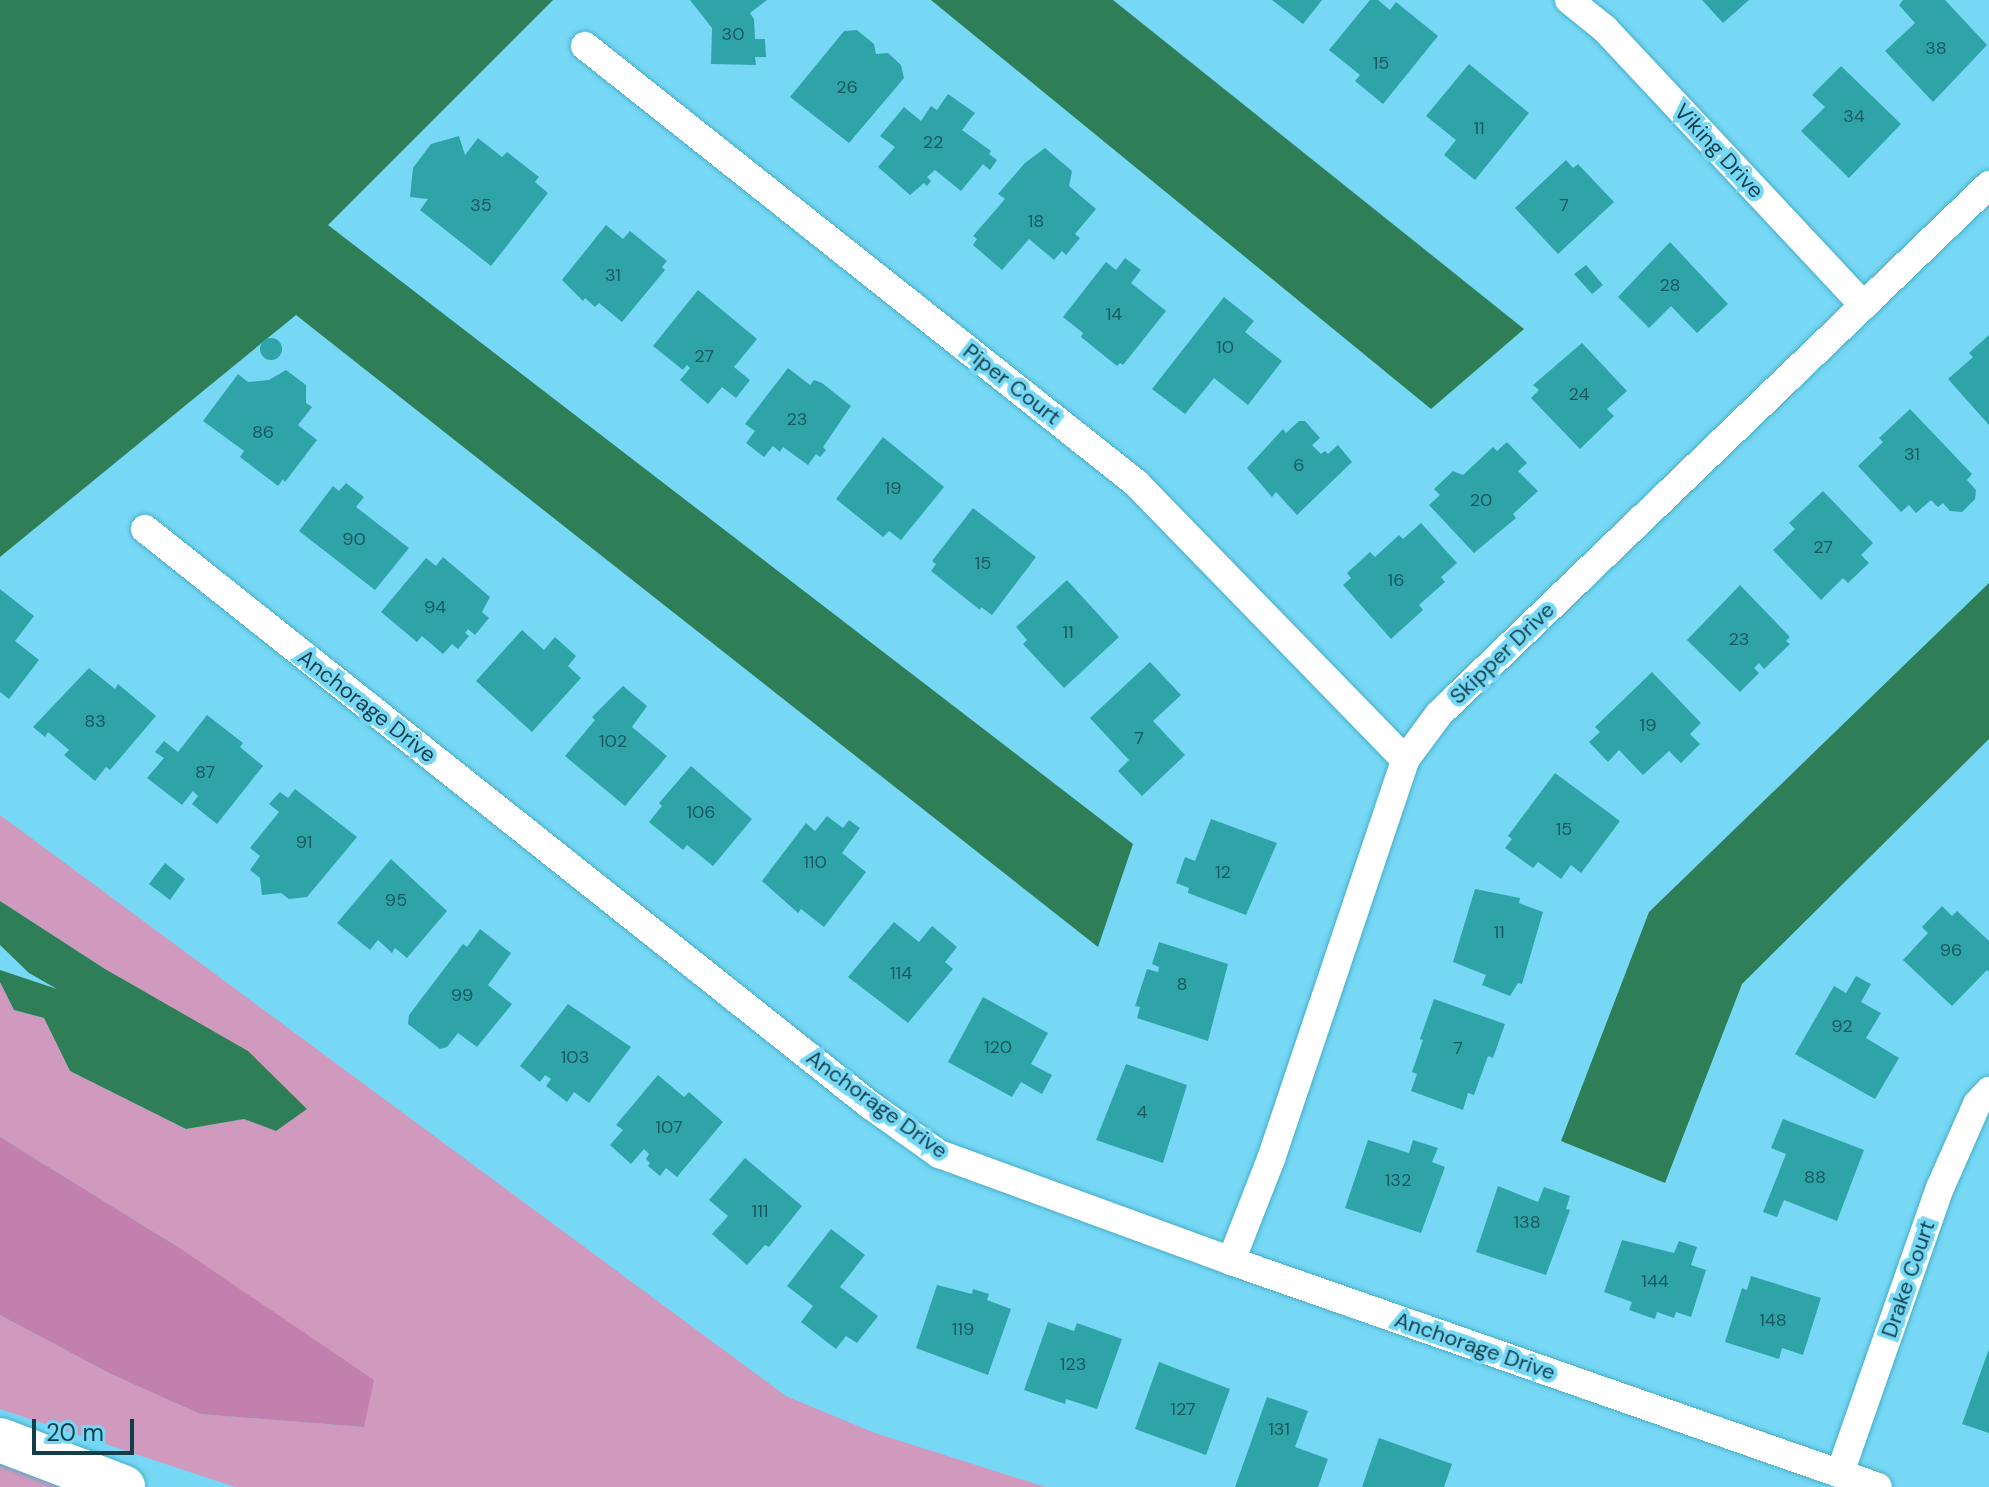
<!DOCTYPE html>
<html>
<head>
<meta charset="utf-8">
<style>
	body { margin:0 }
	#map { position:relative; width:1989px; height:1487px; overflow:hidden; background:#76d8f5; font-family:"DM Sans",sans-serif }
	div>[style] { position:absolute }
	.green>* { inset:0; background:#d09abe }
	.forest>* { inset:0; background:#c180ad }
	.water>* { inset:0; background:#2e7e57 }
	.building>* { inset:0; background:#2ea4a9 }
	.round { border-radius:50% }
	.roads { filter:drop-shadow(0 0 2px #48adc9) drop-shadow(0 0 2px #48adc9) }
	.minor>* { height:28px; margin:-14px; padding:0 14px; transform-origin:14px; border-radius:14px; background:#fff }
	.motorway>* { height:44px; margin:-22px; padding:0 22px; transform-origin:22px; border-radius:22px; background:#fff }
	span { translate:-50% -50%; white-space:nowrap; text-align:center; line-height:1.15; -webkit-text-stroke:8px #76d8f5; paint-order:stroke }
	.number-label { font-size:18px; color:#1a5861 }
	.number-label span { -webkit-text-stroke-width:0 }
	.street-label { font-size:22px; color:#133e49 }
	.scale { position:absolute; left:32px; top:1419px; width:102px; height:36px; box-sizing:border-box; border:4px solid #133e49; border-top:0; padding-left:10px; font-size:24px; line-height:28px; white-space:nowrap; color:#133e49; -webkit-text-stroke:6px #76d8f5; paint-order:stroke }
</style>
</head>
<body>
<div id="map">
	<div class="green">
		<div style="clip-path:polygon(0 815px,786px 1396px,875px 1433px,1046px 1487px,235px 1487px,0 1409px,0 1315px,111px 1374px,200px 1414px,363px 1427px,178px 1247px,0 1137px,0 982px,14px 1010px,44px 1018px,70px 1071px,186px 1129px,244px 1119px,276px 1131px,105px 969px,0 901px)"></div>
		<div style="clip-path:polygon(0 1462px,68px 1487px,0 1487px)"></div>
	</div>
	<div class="forest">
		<div style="clip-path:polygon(0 1137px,178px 1247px,374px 1380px,364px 1427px,200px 1414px,111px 1374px,0 1315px)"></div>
	</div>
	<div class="water">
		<div style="clip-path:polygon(0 0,553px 0,328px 225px,1133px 844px,1098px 947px,296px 315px,0 557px)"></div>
		<div style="clip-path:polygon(931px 0,1113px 0,1524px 329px,1431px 409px)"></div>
		<div style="clip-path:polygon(1989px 583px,1989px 739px,1742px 984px,1665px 1183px,1561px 1141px,1649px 912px)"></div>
		<div style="clip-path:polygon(0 901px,105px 969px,248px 1051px,307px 1109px,276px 1131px,244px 1119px,186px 1129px,70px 1071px,44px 1018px,14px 1010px,0 982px,0 970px,57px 989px,29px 973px,0 945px)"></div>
	</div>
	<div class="building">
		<div style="clip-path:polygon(690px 0,767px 0,750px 13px,754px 19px,755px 39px,765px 39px,766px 57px,755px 57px,756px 65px,711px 64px,712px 28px)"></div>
		<div style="clip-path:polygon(1272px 0,1322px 0,1303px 24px)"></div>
		<div style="clip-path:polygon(1370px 0,1378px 0,1390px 10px,1396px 2px,1438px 36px,1383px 104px,1355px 81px,1360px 75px,1329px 50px)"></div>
		<div style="clip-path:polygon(1702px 0,1749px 0,1723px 23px)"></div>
		<div style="clip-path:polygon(1903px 0,1945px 0,1987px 45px,1933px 102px,1885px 51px,1915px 23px,1899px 5px)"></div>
		<div style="clip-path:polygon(857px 30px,874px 44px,876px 54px,888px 53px,901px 65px,904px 78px,849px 143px,790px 97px,844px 31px)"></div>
		<div style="clip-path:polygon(1469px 64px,1529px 113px,1475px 180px,1444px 155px,1456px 140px,1426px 116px)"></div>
		<div style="clip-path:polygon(1841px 66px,1901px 124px,1849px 178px,1801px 131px,1825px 107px,1812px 95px)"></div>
		<div style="clip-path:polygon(948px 94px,975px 113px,962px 130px,991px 151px,989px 154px,997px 160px,990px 170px,983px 164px,961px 191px,935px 170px,927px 177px,931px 181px,927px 186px,924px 183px,910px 195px,878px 167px,895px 147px,880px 136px,904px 107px,921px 121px,931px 106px,937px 110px)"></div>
		<div style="clip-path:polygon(459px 136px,465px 155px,478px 138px,502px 157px,507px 152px,539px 177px,535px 182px,548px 193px,491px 266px,420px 210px,428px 199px,410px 197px,413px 168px,431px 144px)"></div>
		<div style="clip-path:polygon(1045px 148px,1072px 171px,1069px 186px,1096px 209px,1075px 234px,1080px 238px,1066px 255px,1062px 251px,1054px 260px,1029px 239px,1002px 270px,973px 245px,977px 239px,973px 236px,1005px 199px,998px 194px,1025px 163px)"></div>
		<div style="clip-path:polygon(1566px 160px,1573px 168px,1578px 164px,1614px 202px,1558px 254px,1515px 208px)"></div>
		<div style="clip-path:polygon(606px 225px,623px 239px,630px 231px,667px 261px,662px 267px,665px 270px,622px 322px,599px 303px,595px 307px,585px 298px,583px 301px,562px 280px)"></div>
		<div style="clip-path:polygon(1670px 242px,1728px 304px,1697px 333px,1671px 306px,1649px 328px,1618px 297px)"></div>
		<div style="clip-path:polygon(1125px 258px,1141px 270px,1131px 283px,1166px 311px,1123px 365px,1120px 363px,1117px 366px,1081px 337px,1083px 333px,1063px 317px,1106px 262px,1116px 270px)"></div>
		<div style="clip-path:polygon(1586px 265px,1603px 285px,1592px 294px,1574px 274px)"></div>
		<div style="clip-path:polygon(698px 290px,757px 339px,734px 367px,750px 380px,736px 398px,722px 387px,708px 404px,680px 380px,690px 368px,687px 365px,683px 370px,653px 346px)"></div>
		<div style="clip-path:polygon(1224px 297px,1254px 321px,1245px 332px,1282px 361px,1248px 405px,1214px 378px,1185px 414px,1152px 389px)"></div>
		<div style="clip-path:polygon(1989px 335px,1989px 425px,1948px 379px,1973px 357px,1969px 353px)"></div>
		<div class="round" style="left:260px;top:338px;width:22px;height:22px"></div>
		<div style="clip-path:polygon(1582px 343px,1627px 391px,1607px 409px,1614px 416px,1580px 449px,1531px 398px,1539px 390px,1533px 385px)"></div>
		<div style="clip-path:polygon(788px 368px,810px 385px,814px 380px,822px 383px,851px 406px,823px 447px,826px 450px,820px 457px,816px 454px,808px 465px,783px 447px,780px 452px,773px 446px,764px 457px,746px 443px,755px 431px,745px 424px)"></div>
		<div style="clip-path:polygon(286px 370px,306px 385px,306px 403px,312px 407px,298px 425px,317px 440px,285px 482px,283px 479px,278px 486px,240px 457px,244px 451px,203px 421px,238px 374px,248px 382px,269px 380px)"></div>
		<div style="clip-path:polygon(1910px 409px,1972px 474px,1967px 480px,1976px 490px,1975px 499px,1962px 512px,1950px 511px,1943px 503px,1938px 507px,1931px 500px,1916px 513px,1909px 505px,1901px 512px,1858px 466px,1883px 442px,1879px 438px)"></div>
		<div style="clip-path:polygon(1299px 421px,1305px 421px,1320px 438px,1312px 445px,1321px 454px,1325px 451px,1328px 454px,1338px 445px,1352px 462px,1297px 515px,1276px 492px,1272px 497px,1247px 468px,1283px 429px,1286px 433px)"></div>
		<div style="clip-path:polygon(883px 437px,944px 487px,901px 540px,889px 531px,883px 537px,836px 499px)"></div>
		<div style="clip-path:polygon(1507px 442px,1527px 463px,1518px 471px,1538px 491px,1513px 514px,1516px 518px,1474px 553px,1429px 505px,1440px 495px,1434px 489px,1453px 471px,1463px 475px,1493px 447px,1497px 451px)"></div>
		<div style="clip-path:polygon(346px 483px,364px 497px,356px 507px,409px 548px,375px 590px,299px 531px,333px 486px,339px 491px)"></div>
		<div style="clip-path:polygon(1823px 491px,1873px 543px,1861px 555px,1869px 563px,1848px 583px,1843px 578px,1821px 600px,1773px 550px,1795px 529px,1789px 523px)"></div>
		<div style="clip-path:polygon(973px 508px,1036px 557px,992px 615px,981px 607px,980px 610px,931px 571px,936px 564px,932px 561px)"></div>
		<div style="clip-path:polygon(1421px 523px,1457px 563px,1441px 577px,1445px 582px,1419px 605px,1423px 610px,1391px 639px,1343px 585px,1351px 578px,1347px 573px,1370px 552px,1375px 557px,1399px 535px,1403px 539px)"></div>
		<div style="clip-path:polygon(443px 557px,490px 597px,482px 612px,489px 618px,475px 635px,468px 629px,465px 633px,469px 636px,458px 649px,452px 644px,443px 654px,422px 636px,417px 642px,381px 612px,426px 558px,436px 566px)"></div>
		<div style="clip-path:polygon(1067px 580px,1119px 637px,1064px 688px,1023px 644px,1027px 640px,1016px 627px)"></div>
		<div style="clip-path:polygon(1740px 585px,1790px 637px,1786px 641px,1790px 644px,1764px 669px,1759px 663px,1754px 668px,1759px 673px,1740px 692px,1687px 640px)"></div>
		<div style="clip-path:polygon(0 589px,34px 616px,15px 641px,39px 660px,9px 699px,0 692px)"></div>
		<div style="clip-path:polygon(522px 630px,544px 650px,555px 637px,576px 656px,568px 666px,581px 678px,532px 732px,476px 681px)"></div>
		<div style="clip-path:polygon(1150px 662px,1181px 695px,1153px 721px,1185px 755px,1142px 796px,1118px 771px,1129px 760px,1090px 718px)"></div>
		<div style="clip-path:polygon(89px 668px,115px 689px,118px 684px,156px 716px,110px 770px,106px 767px,95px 781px,64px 755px,69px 750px,48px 732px,45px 737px,33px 727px)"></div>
		<div style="clip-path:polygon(1652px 672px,1701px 723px,1690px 734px,1700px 744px,1681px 763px,1669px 751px,1643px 775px,1619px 750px,1608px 762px,1589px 742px,1600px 732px,1595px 727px)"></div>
		<div style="clip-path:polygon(623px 686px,647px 706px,632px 727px,667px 756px,625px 806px,565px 756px,595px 720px,592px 717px)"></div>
		<div style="clip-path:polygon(207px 715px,243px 743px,240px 747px,263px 766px,217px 824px,192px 804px,198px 796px,193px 791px,182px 805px,147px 778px,164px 758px,155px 752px,164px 741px,178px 752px)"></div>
		<div style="clip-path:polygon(691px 766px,752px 819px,713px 866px,687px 845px,683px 850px,649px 822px,662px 806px,659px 803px)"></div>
		<div style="clip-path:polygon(1555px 773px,1620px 821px,1581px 873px,1571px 865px,1561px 879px,1538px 862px,1533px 868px,1505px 848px,1512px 839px,1508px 836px)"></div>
		<div style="clip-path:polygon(295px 789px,357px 837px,307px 897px,289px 899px,281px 893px,262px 895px,260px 878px,250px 870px,260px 856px,250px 848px,279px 812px,269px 804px,280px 792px,288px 798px)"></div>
		<div style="clip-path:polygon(827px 816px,843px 828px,849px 820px,860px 828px,842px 853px,866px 872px,824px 927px,801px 909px,798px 913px,762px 881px,806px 823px,815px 831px)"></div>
		<div style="clip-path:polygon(1211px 819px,1277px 843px,1246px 915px,1188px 893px,1189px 888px,1176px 883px,1185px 857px,1195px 861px)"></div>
		<div style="clip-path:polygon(391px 859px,447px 911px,407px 958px,395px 948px,392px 953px,378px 940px,370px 950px,337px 923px)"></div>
		<div style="clip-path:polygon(165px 863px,185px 879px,170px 900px,149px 884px)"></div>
		<div style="clip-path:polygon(1475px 889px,1520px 898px,1519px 903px,1543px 912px,1522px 984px,1518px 983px,1510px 996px,1482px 985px,1486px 975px,1453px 962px)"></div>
		<div style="clip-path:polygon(1942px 906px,1952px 916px,1957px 911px,1989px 941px,1989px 972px,1987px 970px,1952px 1006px,1903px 960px,1928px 933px,1922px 927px)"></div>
		<div style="clip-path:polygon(894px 922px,919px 942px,932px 926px,957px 947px,945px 962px,953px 969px,908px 1023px,848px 977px)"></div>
		<div style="clip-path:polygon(480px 929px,511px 953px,488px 985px,512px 1004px,477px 1047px,458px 1033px,447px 1047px,440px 1049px,408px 1024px,409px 1015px,463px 944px,467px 947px)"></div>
		<div style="clip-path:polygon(1159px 942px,1228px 964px,1208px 1041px,1137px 1018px,1140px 1007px,1135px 1006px,1147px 969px,1158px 972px,1159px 967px,1152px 964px)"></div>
		<div style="clip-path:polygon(1856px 976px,1871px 984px,1861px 1002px,1881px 1013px,1866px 1038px,1899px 1058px,1875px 1099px,1795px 1054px,1834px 986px,1846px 993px)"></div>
		<div style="clip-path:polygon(983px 997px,1048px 1033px,1031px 1064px,1052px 1075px,1042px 1094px,1021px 1082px,1012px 1097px,948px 1062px)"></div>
		<div style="clip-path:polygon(1434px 999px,1505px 1024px,1493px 1058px,1488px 1056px,1474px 1095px,1468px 1093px,1463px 1110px,1411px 1091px,1417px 1074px,1412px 1072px,1423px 1040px,1420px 1039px)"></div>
		<div style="clip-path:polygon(568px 1004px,631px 1047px,589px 1103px,574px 1092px,567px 1102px,546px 1086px,551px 1079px,545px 1075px,540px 1082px,520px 1066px)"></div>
		<div style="clip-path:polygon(1126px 1064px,1187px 1085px,1163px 1163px,1096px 1140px)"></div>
		<div style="clip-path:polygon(658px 1075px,684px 1097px,689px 1092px,723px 1122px,677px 1177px,666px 1168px,660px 1176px,648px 1166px,650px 1163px,646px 1159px,649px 1154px,644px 1149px,631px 1164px,610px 1145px,623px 1130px,616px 1125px)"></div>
		<div style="clip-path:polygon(1783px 1119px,1864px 1150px,1837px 1221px,1784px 1200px,1777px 1217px,1763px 1212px,1786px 1154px,1771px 1148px)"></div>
		<div style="clip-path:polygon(1368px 1140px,1409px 1153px,1413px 1140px,1438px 1148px,1432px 1162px,1445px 1167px,1421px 1233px,1345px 1208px)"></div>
		<div style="clip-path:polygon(745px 1158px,802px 1206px,769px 1247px,765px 1245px,747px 1265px,712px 1234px,728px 1216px,709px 1200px)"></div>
		<div style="clip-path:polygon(1498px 1186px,1538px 1202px,1544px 1187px,1570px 1196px,1566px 1209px,1570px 1210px,1546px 1275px,1476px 1252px)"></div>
		<div style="clip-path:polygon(831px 1229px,865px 1255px,840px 1287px,878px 1316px,857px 1343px,846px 1336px,836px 1349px,801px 1322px,813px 1306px,787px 1286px)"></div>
		<div style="clip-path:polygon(1622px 1240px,1674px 1253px,1679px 1241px,1697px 1247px,1691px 1265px,1706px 1270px,1691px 1317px,1676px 1312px,1674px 1318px,1657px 1312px,1655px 1319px,1629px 1310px,1632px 1302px,1604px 1292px)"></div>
		<div style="clip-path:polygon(1751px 1276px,1821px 1298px,1803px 1355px,1782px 1348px,1779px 1359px,1725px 1342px,1742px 1288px,1747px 1290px)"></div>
		<div style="clip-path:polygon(937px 1285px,972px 1294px,973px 1289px,989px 1294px,987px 1300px,1011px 1309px,988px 1375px,916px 1348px)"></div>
		<div style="clip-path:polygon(1048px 1322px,1074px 1331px,1077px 1323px,1122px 1339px,1097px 1409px,1066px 1399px,1065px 1404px,1024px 1390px)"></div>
		<div style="clip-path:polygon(1989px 1349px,1989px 1433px,1962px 1424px)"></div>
		<div style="clip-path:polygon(1159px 1362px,1230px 1389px,1206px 1455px,1135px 1429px)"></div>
		<div style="clip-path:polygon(1267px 1397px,1308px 1411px,1295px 1447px,1328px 1459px,1318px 1487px,1235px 1487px)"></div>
		<div style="clip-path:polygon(1379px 1438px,1452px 1464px,1444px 1487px,1362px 1487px)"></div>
	</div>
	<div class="roads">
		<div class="minor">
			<div style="left:1569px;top:0;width:46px;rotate:38.9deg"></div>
			<div style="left:1605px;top:29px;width:379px;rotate:46.9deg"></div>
			<div style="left:585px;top:46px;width:703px;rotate:38.42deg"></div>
			<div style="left:1136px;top:483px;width:386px;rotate:45.8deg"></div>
			<div style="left:145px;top:529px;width:926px;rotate:38.47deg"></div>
			<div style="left:870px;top:1105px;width:85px;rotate:35.4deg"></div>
			<div style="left:939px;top:1154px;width:311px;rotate:20.1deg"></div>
			<div style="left:1231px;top:1261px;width:685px;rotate:19.25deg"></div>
			<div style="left:1231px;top:1261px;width:110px;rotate:-68.6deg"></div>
			<div style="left:1271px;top:1159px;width:421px;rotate:-71.4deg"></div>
			<div style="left:1405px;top:760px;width:57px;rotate:-53.5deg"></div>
			<div style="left:1439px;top:714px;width:763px;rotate:-43.89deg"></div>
			<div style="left:1840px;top:1473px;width:302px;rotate:-70.7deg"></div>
			<div style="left:1940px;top:1188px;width:92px;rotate:-66.2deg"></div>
			<div style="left:1977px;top:1104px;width:18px;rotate:-47deg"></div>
		</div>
		<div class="motorway">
			<div style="left:0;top:1440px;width:132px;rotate:20.9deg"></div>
		</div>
	</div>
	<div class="number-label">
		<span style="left:733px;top:34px">30</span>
		<span style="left:1936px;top:48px">38</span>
		<span style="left:1381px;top:63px">15</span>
		<span style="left:847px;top:87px">26</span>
		<span style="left:1854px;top:116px">34</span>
		<span style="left:1479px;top:128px">11</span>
		<span style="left:933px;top:142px">22</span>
		<span style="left:481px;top:205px">35</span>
		<span style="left:1564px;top:205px">7</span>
		<span style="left:1036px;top:221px">18</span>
		<span style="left:613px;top:275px">31</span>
		<span style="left:1670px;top:285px">28</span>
		<span style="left:1114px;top:314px">14</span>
		<span style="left:1225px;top:347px">10</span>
		<span style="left:704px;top:356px">27</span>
		<span style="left:1579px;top:394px">24</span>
		<span style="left:797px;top:419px">23</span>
		<span style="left:263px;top:432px">86</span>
		<span style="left:1912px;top:454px">31</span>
		<span style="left:1299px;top:465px">6</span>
		<span style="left:893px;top:488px">19</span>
		<span style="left:1481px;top:500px">20</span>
		<span style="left:354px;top:539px">90</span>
		<span style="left:1823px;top:547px">27</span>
		<span style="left:983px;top:563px">15</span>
		<span style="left:1396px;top:580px">16</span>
		<span style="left:435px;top:607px">94</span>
		<span style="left:1068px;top:632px">11</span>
		<span style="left:1739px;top:639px">23</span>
		<span style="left:95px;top:721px">83</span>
		<span style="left:1648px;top:725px">19</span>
		<span style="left:1139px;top:738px">7</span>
		<span style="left:613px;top:741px">102</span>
		<span style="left:205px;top:772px">87</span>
		<span style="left:701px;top:812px">106</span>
		<span style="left:1564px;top:829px">15</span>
		<span style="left:304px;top:842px">91</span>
		<span style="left:815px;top:862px">110</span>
		<span style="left:1223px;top:872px">12</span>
		<span style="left:396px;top:900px">95</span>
		<span style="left:1499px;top:932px">11</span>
		<span style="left:1951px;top:950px">96</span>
		<span style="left:901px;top:973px">114</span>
		<span style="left:1182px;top:984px">8</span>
		<span style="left:462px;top:995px">99</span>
		<span style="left:1842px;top:1026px">92</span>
		<span style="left:998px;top:1047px">120</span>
		<span style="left:1458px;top:1048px">7</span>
		<span style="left:575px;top:1057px">103</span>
		<span style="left:1142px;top:1112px">4</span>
		<span style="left:669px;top:1127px">107</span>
		<span style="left:1815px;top:1177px">88</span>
		<span style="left:1398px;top:1180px">132</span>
		<span style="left:760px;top:1211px">111</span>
		<span style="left:1527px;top:1222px">138</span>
		<span style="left:1655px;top:1281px">144</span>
		<span style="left:1773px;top:1320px">148</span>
		<span style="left:963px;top:1329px">119</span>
		<span style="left:1073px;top:1364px">123</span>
		<span style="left:1183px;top:1409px">127</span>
		<span style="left:1279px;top:1429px">131</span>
	</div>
	<div class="street-label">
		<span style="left:1719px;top:151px;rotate:47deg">Viking Drive</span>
		<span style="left:1012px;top:384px;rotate:38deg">Piper Court</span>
		<span style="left:1502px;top:653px;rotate:-44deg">Skipper Drive</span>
		<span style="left:367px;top:706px;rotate:38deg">Anchorage Drive</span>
		<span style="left:877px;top:1104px;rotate:36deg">Anchorage Drive</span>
		<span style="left:1908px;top:1279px;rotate:-71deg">Drake Court</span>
		<span style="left:1475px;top:1346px;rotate:19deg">Anchorage Drive</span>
	</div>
	<div class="scale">20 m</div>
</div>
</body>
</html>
